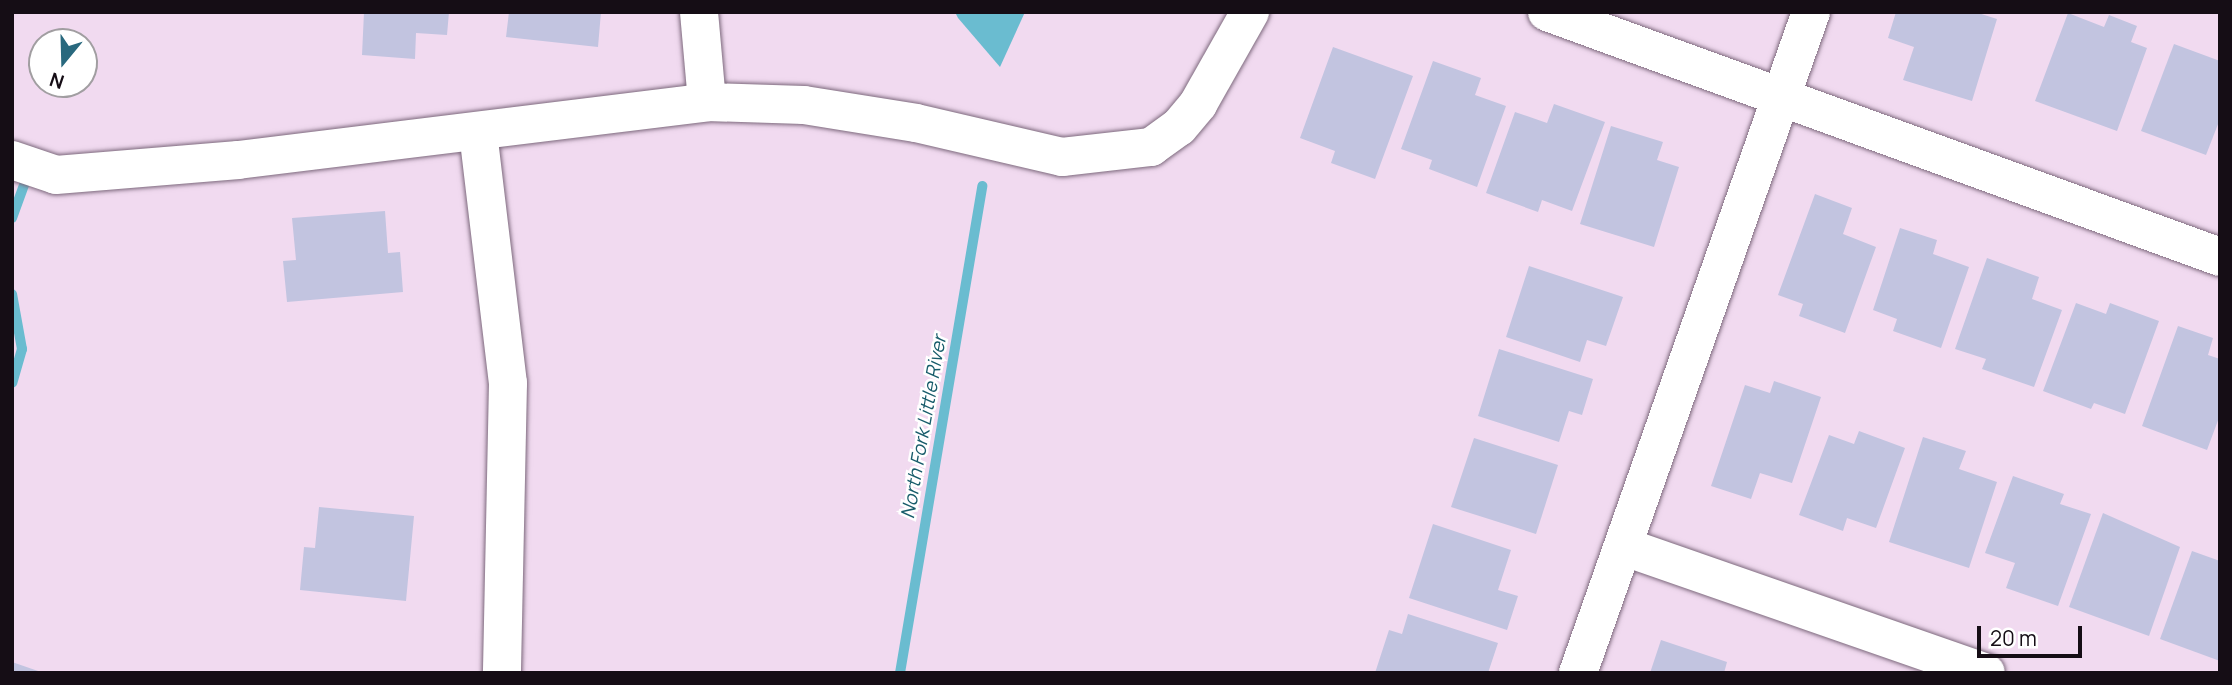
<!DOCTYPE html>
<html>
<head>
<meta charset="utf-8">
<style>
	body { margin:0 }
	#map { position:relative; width:2232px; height:685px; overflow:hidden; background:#f1daf0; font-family:Manrope,sans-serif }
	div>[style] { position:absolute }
	.water>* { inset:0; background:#6abcd0 }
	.stream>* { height:10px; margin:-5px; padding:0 5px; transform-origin:5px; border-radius:5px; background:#6abcd0 }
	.building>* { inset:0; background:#c2c4e0 }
	.roads { filter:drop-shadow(0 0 2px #7d697d) drop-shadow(0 0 2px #7d697d) }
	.minor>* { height:38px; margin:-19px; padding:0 19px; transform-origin:19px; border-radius:19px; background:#fff }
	span { translate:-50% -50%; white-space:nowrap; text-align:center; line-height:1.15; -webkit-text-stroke:5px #fff; paint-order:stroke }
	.water-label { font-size:19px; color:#185c6b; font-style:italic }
	.frame { position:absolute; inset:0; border:14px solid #150d15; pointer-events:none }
	.north { position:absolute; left:28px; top:28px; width:70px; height:70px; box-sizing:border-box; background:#fff; border:2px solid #a19ea1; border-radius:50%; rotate:199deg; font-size:19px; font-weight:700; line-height:28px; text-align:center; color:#150d15 }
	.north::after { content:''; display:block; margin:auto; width:24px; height:32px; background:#29697e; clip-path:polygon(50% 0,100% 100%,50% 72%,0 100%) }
	.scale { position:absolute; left:1977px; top:626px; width:105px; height:32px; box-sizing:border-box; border:4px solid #150d15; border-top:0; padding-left:9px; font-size:21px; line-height:24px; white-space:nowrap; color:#150d15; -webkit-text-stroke:5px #fff; paint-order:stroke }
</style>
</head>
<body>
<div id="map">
	<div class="water">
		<div style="clip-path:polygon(955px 12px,1025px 12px,1000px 67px,958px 18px)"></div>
	</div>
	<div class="stream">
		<div style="left:12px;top:218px;width:37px;rotate:-70deg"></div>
		<div style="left:25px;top:183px;width:13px;rotate:-119deg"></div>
		<div style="left:12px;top:294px;width:56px;rotate:79.7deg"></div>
		<div style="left:22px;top:349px;width:35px;rotate:106deg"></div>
		<div style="left:900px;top:673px;width:494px;rotate:-80.4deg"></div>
	</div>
	<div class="building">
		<div style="clip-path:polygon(364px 12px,449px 12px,447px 35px,416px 33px,415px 59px,362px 55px)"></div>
		<div style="clip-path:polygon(509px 12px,601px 12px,598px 47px,506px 37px)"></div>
		<div style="clip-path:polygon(1896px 12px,1975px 12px,1997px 19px,1972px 101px,1903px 80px,1914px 47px,1888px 38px)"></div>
		<div style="clip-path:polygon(2068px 13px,2104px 27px,2109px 15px,2137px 26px,2131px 42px,2147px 48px,2117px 131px,2035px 101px)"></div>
		<div style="clip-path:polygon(2174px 44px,2220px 61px,2220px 119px,2206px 155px,2141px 131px)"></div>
		<div style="clip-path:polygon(1333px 47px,1413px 76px,1375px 179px,1331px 163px,1335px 151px,1300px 138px)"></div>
		<div style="clip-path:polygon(1433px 61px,1481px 78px,1475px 95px,1506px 106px,1477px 187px,1429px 169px,1432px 160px,1401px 149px)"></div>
		<div style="clip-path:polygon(1554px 104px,1605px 122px,1572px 211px,1542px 200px,1538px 212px,1486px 193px,1515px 112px,1547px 123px)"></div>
		<div style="clip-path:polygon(1611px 126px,1663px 142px,1657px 160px,1679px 167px,1654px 247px,1580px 224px)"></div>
		<div style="clip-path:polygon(1815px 194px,1852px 208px,1843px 234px,1876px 247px,1845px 333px,1799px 316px,1803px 304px,1778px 295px)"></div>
		<div style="clip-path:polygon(385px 211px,388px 253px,400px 252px,403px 292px,287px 302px,283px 261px,296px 260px,292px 218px)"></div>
		<div style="clip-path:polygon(1900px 228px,1937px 240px,1933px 254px,1969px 267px,1941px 348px,1893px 331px,1897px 319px,1873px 310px)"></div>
		<div style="clip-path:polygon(1987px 258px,2039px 277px,2032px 299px,2062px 310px,2034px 387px,1982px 369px,1986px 359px,1955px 349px)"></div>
		<div style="clip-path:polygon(1529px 266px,1623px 297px,1606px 346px,1587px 340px,1580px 362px,1506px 337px)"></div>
		<div style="clip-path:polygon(2076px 303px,2106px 314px,2110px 303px,2159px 321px,2125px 414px,2094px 403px,2091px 409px,2043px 391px)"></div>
		<div style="clip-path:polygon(2178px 326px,2213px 338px,2208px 355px,2220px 359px,2220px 415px,2207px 450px,2142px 426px)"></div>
		<div style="clip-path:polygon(1499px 349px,1593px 379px,1582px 415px,1569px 411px,1559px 442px,1478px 416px)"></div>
		<div style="clip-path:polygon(1774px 381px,1821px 397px,1792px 483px,1760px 473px,1751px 499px,1711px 486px,1745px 385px,1770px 393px)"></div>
		<div style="clip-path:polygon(1859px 431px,1905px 448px,1876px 528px,1847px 518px,1843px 531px,1799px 515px,1829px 435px,1854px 444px)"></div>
		<div style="clip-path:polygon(1923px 437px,1966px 451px,1959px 469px,1997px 482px,1969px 568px,1889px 542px)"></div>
		<div style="clip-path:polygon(1474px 438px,1558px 465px,1536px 534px,1451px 507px)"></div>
		<div style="clip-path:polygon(2013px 476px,2064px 494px,2060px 504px,2091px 514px,2058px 606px,2006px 588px,2015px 563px,1985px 553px)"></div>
		<div style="clip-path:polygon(319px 507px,414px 516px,406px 601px,300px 590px,304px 547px,315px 548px)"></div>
		<div style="clip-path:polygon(2103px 513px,2180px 547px,2149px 636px,2069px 607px)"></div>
		<div style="clip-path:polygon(1433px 524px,1511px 550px,1498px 590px,1518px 596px,1507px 630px,1409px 598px)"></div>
		<div style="clip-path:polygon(2192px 551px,2220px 561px,2220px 661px,2160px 639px)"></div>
		<div style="clip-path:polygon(1408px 614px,1498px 643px,1488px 673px,1375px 673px,1389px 630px,1402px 634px)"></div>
		<div style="clip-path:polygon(1661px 640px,1727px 662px,1724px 673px,1650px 673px)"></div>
		<div style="clip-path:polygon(12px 662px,41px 672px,41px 673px,12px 673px)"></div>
	</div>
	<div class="roads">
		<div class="minor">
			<div style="left:699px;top:12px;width:90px;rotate:84.9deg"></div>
			<div style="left:1547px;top:12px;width:716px;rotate:20deg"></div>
			<div style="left:478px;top:132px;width:253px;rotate:83.2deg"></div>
			<div style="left:508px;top:383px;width:290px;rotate:91.2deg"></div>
			<div style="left:12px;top:160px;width:46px;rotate:18.8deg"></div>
			<div style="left:56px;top:175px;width:183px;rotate:-4.7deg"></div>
			<div style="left:238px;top:160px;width:473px;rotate:-7deg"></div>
			<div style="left:707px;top:102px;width:97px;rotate:1.8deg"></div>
			<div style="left:804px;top:105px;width:113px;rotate:9.1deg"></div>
			<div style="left:916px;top:123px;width:150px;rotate:13.1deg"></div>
			<div style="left:1062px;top:157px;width:90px;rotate:-6.4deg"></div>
			<div style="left:1151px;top:147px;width:34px;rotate:-36deg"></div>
			<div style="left:1179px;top:127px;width:30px;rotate:-50deg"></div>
			<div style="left:1198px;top:104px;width:106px;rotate:-60.5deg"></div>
			<div style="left:1625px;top:547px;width:382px;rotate:19.2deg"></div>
			<div style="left:1578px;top:673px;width:701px;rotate:-70.58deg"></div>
		</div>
	</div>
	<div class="water-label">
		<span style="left:924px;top:427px;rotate:-80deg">North Fork Little River</span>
	</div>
	<div class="frame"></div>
	<div class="north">N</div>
	<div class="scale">20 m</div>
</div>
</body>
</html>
